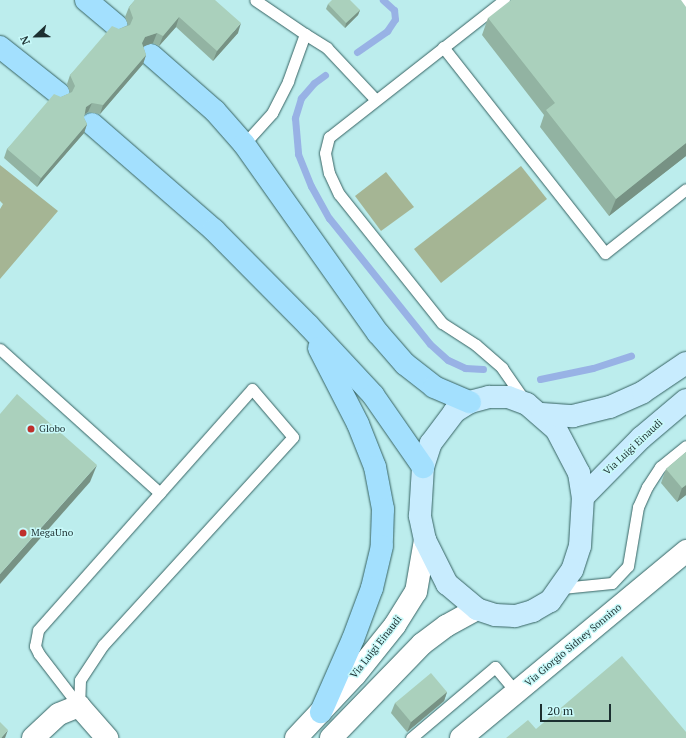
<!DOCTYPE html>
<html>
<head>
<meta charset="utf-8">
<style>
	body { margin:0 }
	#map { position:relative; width:686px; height:738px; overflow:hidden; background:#bceded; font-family:"PT Serif",serif }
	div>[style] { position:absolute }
	.green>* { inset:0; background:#a5b594 }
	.stream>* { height:7px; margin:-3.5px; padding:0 3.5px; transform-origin:3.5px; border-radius:3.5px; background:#98b2e5 }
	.roads { filter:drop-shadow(0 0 1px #356262) drop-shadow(0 0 1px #356262) }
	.service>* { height:11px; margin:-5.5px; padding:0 5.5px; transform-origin:5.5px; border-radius:5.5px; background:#fff }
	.minor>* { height:22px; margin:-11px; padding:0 11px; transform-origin:11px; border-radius:11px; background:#fff }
	.secondary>* { height:22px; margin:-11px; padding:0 11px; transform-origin:11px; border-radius:11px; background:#fff }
	.primary>* { height:22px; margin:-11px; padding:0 11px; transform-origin:11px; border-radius:11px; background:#c8ecfe }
	.motorway>* { height:22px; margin:-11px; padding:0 11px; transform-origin:11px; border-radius:11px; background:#a3e0fe }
	.wall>* { inset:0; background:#92b3a2 }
	.shaded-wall>* { inset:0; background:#779284 }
	.building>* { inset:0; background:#aad0bc }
	.dots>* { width:11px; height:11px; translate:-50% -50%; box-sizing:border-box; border:2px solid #c9fafa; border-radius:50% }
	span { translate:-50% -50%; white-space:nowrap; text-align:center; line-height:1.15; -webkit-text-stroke:3px #c9fafa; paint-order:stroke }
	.poi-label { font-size:10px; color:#1c2f30 }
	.left { translate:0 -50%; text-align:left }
	.street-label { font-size:10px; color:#1c2f30 }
	.north { position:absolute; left:16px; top:16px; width:40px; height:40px; -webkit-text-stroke:3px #c9fafa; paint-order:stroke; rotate:248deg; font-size:11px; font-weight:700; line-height:16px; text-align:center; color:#1c2f30 }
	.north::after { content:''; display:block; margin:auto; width:14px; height:18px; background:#1c2f30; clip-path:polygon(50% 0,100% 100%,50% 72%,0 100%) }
	.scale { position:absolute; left:540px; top:704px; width:71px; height:18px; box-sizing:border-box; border:2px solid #1c2f30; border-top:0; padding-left:5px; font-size:12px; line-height:14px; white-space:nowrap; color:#1c2f30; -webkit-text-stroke:3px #c9fafa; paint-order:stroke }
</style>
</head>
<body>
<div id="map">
	<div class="green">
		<div style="clip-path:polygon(0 165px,58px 211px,0 279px,0 209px,3px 204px,0 201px)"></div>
		<div style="clip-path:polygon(521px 166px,547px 199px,441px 283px,414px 249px)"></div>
		<div style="clip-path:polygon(386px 172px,414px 207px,381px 231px,355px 196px)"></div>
	</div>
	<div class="stream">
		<div style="left:357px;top:52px;width:37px;rotate:-35deg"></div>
		<div style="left:387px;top:31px;width:14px;rotate:-56deg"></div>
		<div style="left:395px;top:19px;width:9px;rotate:-96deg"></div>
		<div style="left:394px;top:10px;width:15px;rotate:-138deg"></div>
		<div style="left:325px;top:75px;width:14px;rotate:144deg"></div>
		<div style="left:314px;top:83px;width:20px;rotate:131deg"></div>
		<div style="left:301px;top:98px;width:21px;rotate:107deg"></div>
		<div style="left:295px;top:118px;width:36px;rotate:85deg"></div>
		<div style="left:298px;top:154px;width:35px;rotate:68deg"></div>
		<div style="left:311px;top:186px;width:37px;rotate:61deg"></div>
		<div style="left:329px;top:218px;width:161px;rotate:51.3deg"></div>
		<div style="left:430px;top:344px;width:24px;rotate:42deg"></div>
		<div style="left:448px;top:360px;width:19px;rotate:25deg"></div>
		<div style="left:465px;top:368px;width:18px;rotate:3deg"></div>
		<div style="left:540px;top:379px;width:54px;rotate:-11.7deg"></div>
		<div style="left:593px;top:368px;width:40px;rotate:-18deg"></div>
	</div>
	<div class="roads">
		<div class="service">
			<div style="left:504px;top:0;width:222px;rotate:141.9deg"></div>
			<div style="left:329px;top:137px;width:16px;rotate:104deg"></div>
			<div style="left:325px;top:153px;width:20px;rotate:79deg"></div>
			<div style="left:329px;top:173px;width:23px;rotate:65deg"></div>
			<div style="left:339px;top:194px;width:165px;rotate:51.4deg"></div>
			<div style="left:442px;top:323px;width:40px;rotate:32.9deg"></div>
			<div style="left:476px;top:345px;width:35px;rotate:41deg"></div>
			<div style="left:502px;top:368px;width:40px;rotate:55.1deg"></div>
			<div style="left:684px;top:0;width:4px;rotate:56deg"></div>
			<div style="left:305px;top:34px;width:26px;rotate:32deg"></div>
			<div style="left:327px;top:48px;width:71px;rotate:46.7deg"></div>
			<div style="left:443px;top:47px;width:262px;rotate:51.8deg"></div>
			<div style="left:605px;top:253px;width:103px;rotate:-38.3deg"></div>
			<div style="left:244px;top:144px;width:42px;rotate:-47.9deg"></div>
			<div style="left:272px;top:113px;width:36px;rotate:-63deg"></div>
			<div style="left:288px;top:81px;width:50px;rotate:-70.1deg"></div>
			<div style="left:305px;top:34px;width:60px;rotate:-145.8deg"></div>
			<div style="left:0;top:349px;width:215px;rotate:42deg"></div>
			<div style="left:252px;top:389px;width:63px;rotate:49.5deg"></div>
			<div style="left:293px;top:437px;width:282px;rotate:132.4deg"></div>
			<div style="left:103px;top:645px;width:42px;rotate:123.3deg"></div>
			<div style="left:80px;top:680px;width:26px;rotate:92deg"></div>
			<div style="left:79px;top:706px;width:66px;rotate:-127.6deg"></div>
			<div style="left:39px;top:654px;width:9px;rotate:-117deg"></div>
			<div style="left:35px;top:646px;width:16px;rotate:-79deg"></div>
			<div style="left:38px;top:630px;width:322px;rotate:-48.4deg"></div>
			<div style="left:562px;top:588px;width:50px;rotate:-5.7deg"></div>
			<div style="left:612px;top:583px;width:23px;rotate:-47deg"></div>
			<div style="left:628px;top:566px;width:60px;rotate:-80.4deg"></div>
			<div style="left:638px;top:507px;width:22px;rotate:-66deg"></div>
			<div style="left:647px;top:487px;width:24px;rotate:-57deg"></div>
			<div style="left:660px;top:467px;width:33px;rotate:-39deg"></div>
			<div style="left:411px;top:738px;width:110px;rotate:-40.2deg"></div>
			<div style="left:495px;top:667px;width:33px;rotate:50deg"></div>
		</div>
		<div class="minor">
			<div style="left:33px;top:738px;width:35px;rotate:-43deg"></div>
			<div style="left:59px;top:714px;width:22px;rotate:-22deg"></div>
			<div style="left:79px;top:706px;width:43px;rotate:48.8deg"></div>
			<div style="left:461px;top:738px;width:293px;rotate:-39.7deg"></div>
		</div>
		<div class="secondary">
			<div style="left:296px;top:738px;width:86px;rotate:-46.9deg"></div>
			<div style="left:355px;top:675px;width:64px;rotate:-51.3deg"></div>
			<div style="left:395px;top:625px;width:39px;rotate:-58deg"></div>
			<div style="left:416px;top:592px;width:53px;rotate:-80.2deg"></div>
			<div style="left:331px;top:738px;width:131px;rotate:-45.9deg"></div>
			<div style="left:422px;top:644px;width:30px;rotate:-37deg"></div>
			<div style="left:446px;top:626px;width:35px;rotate:-29deg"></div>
		</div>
		<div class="primary">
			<div style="left:489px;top:397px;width:19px"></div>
			<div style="left:508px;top:397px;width:20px;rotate:20deg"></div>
			<div style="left:527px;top:404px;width:38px;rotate:41deg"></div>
			<div style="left:556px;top:429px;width:50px;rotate:62.4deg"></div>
			<div style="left:579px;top:473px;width:24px;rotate:81deg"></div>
			<div style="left:583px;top:497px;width:49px;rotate:93.5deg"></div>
			<div style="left:580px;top:546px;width:25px;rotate:108deg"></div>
			<div style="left:572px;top:570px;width:38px;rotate:125deg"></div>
			<div style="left:550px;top:601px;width:20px;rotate:150deg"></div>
			<div style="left:533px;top:611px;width:19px;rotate:164deg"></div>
			<div style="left:515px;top:616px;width:20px;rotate:-177deg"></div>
			<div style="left:495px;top:615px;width:19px;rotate:-162deg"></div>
			<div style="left:477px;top:609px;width:39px;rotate:-140deg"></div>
			<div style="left:447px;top:584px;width:49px;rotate:-116.6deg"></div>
			<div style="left:425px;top:540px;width:25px;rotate:-102deg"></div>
			<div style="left:420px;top:516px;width:49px;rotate:-86.5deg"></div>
			<div style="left:423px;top:467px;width:25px;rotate:-72deg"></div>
			<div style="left:431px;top:443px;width:39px;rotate:-53deg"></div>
			<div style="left:454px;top:412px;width:19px;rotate:-32deg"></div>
			<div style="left:470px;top:402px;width:20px;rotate:-15deg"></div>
			<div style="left:542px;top:414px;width:31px;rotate:4deg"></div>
			<div style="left:573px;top:416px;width:38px;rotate:-14deg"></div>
			<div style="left:610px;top:407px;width:36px;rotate:-24deg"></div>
			<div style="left:643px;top:392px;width:52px;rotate:-34deg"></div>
			<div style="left:583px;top:497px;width:83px;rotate:-45.5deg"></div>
			<div style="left:641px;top:438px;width:59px;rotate:-40.2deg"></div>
		</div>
		<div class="motorway">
			<div style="left:86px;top:0;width:40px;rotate:40deg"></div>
			<div style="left:0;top:47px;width:75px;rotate:38.5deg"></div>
			<div style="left:151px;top:55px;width:85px;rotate:41.2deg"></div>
			<div style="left:215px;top:111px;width:44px;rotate:48.7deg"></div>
			<div style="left:244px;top:144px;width:232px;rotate:54.7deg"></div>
			<div style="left:378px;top:333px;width:41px;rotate:48.9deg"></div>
			<div style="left:405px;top:364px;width:37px;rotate:38deg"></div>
			<div style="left:434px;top:387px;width:39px;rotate:23deg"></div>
			<div style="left:92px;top:124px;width:162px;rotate:41deg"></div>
			<div style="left:214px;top:230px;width:134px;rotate:45.3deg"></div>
			<div style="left:308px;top:325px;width:96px;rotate:47.1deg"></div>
			<div style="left:373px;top:395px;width:88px;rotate:55.2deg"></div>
			<div style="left:319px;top:348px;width:85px;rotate:62.8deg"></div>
			<div style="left:358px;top:424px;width:46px;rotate:68.4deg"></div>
			<div style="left:375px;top:467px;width:43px;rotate:79.2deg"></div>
			<div style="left:383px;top:509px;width:37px;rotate:92deg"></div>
			<div style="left:382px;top:546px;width:43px;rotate:103.4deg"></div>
			<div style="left:372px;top:588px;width:54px;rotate:110.4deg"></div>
			<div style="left:353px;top:639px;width:80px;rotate:113.7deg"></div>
		</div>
	</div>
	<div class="wall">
		<div style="clip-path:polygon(135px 0,238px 33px,213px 61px,176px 27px,159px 46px,153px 43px,143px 46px,146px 55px,143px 64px,100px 114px,88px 112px,84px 115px,84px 118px,87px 124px,84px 133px,37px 187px,4px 158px,7px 149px,61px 97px,70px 93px,67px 84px,70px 75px,119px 29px,128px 25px,125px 17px,129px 7px)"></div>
		<div style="clip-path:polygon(328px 4px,360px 10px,358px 15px,345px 28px,326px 9px)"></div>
		<div style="clip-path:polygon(686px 7px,686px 156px,609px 216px,540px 127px,544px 115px,482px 35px,488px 18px)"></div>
		<div style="clip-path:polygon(686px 452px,686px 495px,677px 502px,661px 483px,666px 469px)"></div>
		<div style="clip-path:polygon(447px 692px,444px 701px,407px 732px,391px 713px,395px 703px)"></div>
	</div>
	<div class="shaded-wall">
		<div style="clip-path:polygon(360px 10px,358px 15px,345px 28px,346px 23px)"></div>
		<div style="clip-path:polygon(179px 17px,176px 27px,159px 46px,163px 36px)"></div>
		<div style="clip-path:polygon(241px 23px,238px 33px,213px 61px,217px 51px)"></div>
		<div style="clip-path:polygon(157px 33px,153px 43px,142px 47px,142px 43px,145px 37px)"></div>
		<div style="clip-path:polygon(146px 55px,143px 64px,100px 114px,103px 105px)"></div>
		<div style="clip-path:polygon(92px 103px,88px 112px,82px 116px,86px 107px)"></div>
		<div style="clip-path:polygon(87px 124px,84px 133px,37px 187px,41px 178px)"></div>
		<div style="clip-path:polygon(686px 143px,686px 156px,609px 216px,616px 199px)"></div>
		<div style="clip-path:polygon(97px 465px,90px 482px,0 584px,0 574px)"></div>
		<div style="clip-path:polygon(686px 485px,686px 495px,677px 502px,682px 488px)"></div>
		<div style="clip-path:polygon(447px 692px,444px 701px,407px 732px,411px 722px)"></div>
		<div style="clip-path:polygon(8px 730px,5px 738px,1px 738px)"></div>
	</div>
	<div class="building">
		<div style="clip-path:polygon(135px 0,215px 0,241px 23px,217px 51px,179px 17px,163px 36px,157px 33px,145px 37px,142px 43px,146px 55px,103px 105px,92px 103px,86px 107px,84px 118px,87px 124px,41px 178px,7px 149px,54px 94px,61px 97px,72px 92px,75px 86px,70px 75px,112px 26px,119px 29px,130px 25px,133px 18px,129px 7px)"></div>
		<div style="clip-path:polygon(332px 0,350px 0,360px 10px,346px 23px,328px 4px)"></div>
		<div style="clip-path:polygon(511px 0,681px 0,686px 7px,686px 143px,616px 199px,546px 110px,555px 103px,488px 18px)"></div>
		<div style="clip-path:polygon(17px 394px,97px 465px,0 574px,0 414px)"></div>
		<div style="clip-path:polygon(686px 452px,686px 485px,682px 488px,666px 469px)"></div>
		<div style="clip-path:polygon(622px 656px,686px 732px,686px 738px,506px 738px,528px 720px,536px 729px)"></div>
		<div style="clip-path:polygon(431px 673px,447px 692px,411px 722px,395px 703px)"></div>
		<div style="clip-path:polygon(0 722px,8px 730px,1px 738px,0 738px)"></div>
	</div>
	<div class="dots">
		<div style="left:31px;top:429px;background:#bf302b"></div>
		<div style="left:23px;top:533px;background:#bf302b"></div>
	</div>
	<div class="poi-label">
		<span class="left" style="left:39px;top:429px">Globo</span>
		<span class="left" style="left:31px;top:533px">MegaUno</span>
	</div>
	<div class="street-label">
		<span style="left:633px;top:447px;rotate:-43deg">Via Luigi Einaudi</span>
		<span style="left:573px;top:645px;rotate:-40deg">Via Giorgio Sidney Sonnino</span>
		<span style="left:376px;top:647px;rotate:-52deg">Via Luigi Einaudi</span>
	</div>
	<div class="north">N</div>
	<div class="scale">20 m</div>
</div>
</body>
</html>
